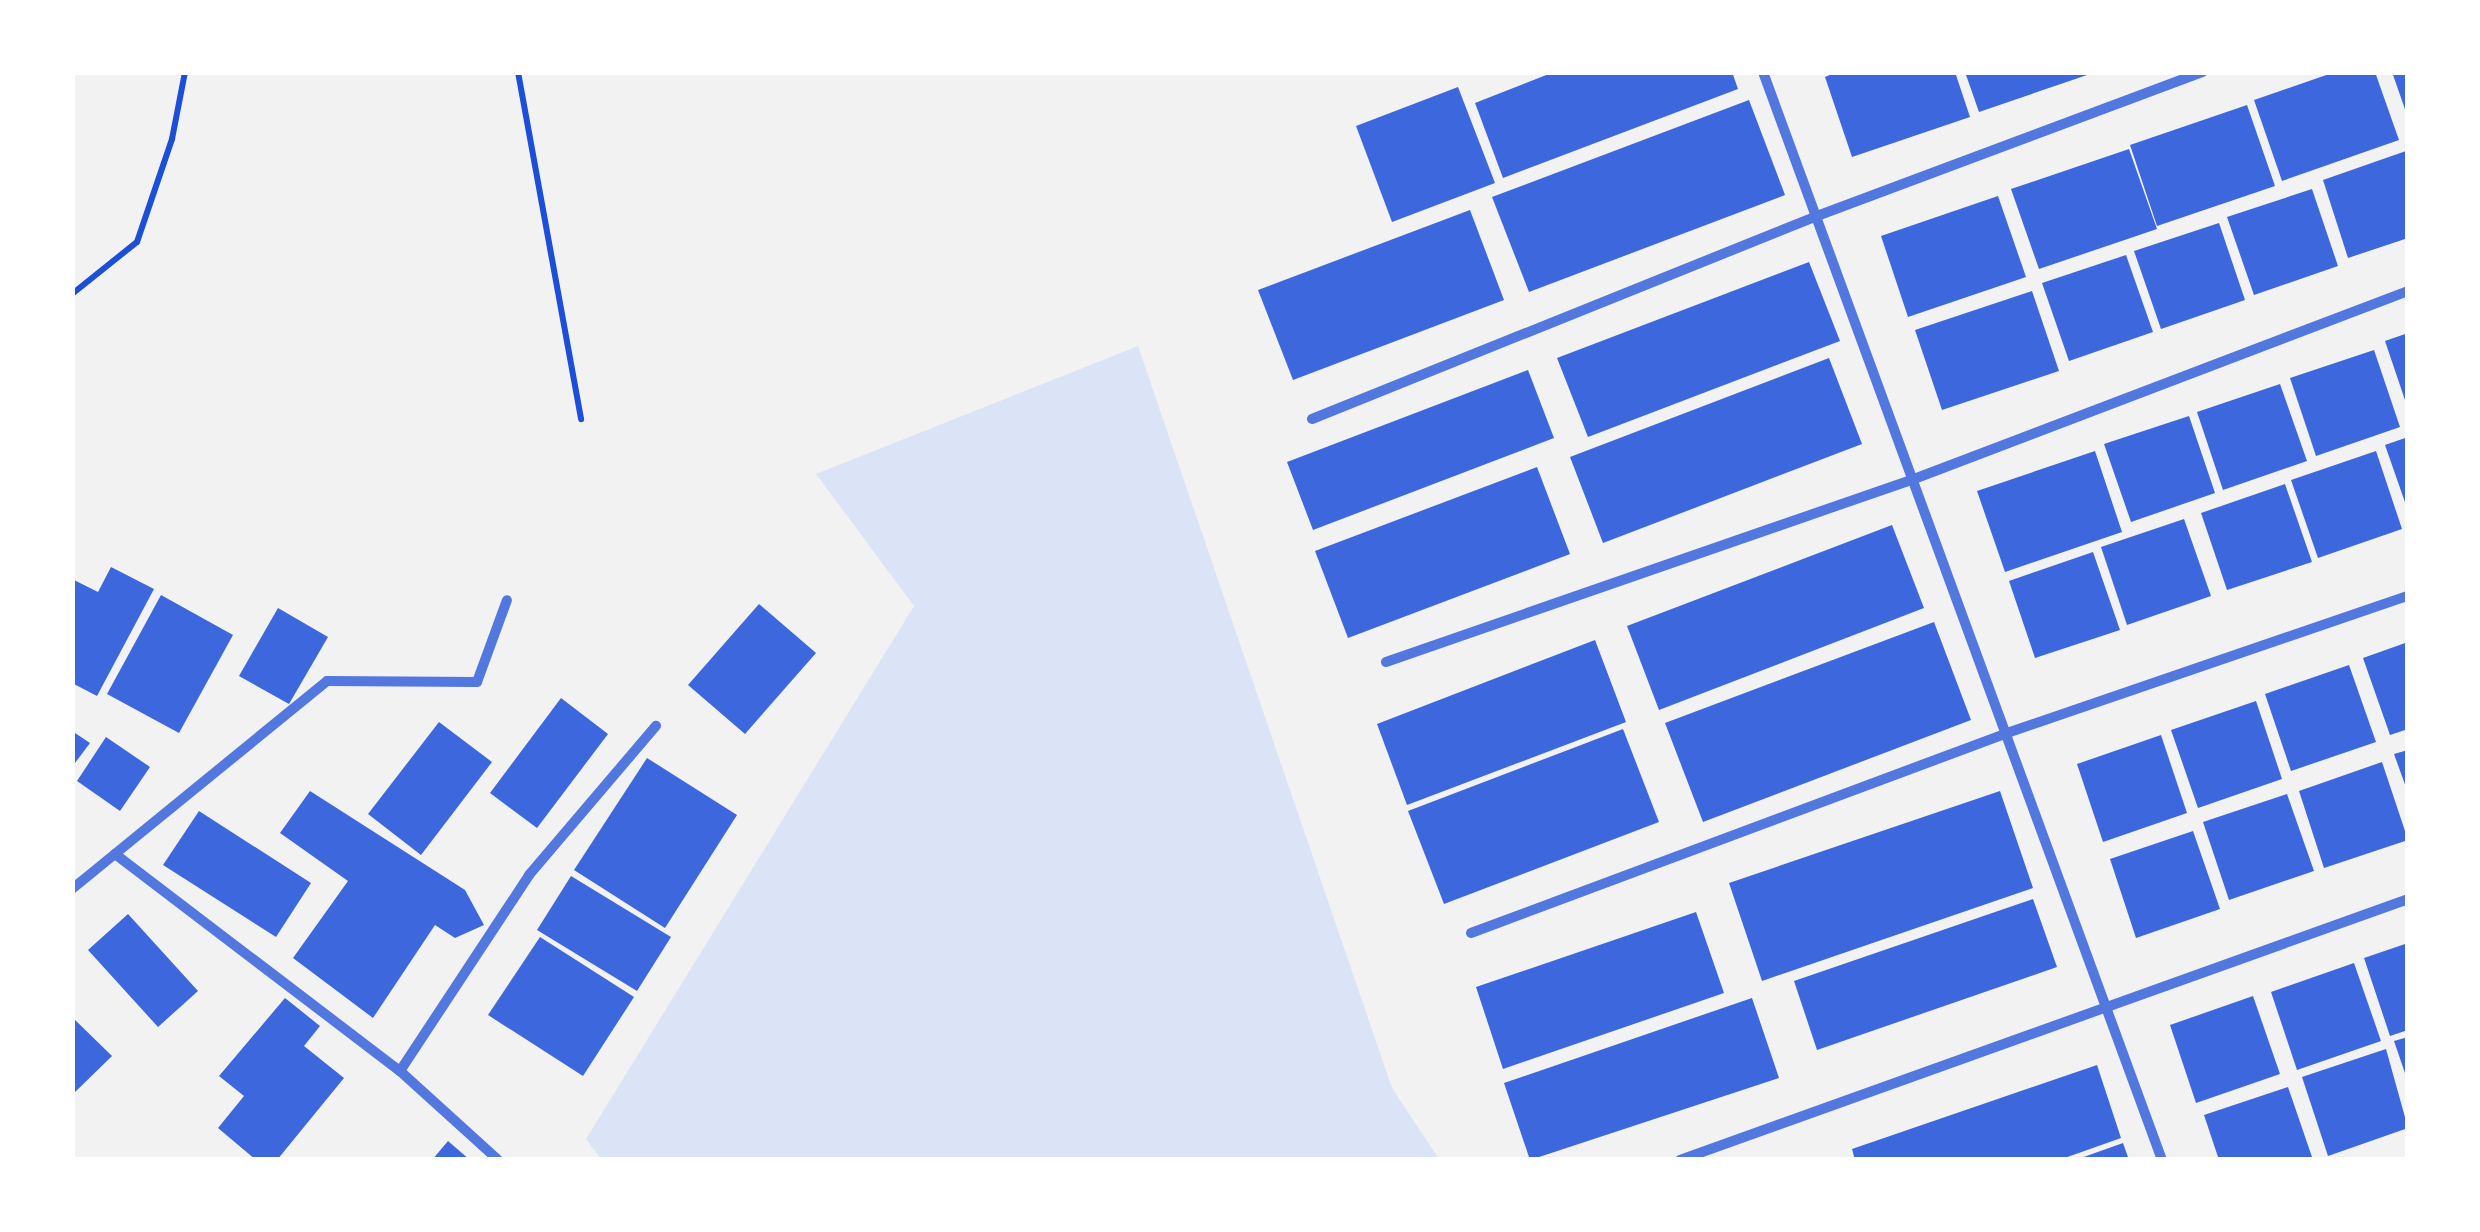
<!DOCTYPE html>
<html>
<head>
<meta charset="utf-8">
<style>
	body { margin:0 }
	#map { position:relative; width:2480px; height:1232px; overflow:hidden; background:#f2f2f2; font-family:Jost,sans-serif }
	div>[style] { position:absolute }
	.green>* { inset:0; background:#dbe4f7 }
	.building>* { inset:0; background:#3d67dc }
	.path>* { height:6px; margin:-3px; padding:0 3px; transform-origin:3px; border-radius:3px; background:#1d4ed8 }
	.minor>* { height:10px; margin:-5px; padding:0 5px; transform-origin:5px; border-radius:5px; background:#5277de }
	span { translate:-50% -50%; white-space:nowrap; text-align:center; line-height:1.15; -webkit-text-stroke:10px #fff; paint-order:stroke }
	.frame { position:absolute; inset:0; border:75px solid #fff; pointer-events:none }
</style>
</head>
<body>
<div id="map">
	<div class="green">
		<div style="clip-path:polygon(1138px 346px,1392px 1088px,1439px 1159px,601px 1159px,586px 1139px,914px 606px,816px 474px)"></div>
	</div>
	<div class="building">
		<div style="clip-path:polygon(1554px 72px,1732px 72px,1738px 89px,1503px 178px,1475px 103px)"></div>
		<div style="clip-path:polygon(1837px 72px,1955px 72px,1970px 117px,1852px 157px,1825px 77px)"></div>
		<div style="clip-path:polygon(1965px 72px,2093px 72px,2093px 73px,1979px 112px)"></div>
		<div style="clip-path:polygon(2335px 72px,2375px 72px,2399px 140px,2282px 181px,2254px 100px)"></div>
		<div style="clip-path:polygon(2392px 72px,2408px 72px,2408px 115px,2407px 115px)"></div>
		<div style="clip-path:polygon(1458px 87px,1495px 183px,1392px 222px,1356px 126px)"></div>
		<div style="clip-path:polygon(1749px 100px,1785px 195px,1529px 292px,1492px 197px)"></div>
		<div style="clip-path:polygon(2247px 105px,2275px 186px,2157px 226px,2130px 145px)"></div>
		<div style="clip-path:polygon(2129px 149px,2157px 229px,2039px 269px,2011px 189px)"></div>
		<div style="clip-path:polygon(2406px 151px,2408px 238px,2348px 258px,2323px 180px)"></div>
		<div style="clip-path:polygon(2312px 189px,2338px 266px,2254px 295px,2227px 217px)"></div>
		<div style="clip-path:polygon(1998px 196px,2026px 277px,1908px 317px,1881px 236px)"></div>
		<div style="clip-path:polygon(1470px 210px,1504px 300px,1293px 380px,1258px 290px)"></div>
		<div style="clip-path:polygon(2219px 223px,2245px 300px,2161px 329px,2134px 251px)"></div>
		<div style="clip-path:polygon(2126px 255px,2153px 332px,2069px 361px,2042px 283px)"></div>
		<div style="clip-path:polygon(1809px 262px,1840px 341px,1588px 437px,1557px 358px)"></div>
		<div style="clip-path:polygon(2032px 291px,2059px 371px,1942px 410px,1915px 330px)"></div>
		<div style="clip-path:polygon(2408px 333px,2408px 406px,2407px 406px,2385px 341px)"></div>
		<div style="clip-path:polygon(2374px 350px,2400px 427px,2316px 456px,2290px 378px)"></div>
		<div style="clip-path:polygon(1829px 358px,1862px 444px,1603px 543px,1570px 457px)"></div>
		<div style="clip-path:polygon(1528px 370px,1554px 438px,1313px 530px,1287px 462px)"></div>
		<div style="clip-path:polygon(2280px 384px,2307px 461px,2223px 490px,2197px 412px)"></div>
		<div style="clip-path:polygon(2189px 416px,2215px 493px,2131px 522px,2104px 444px)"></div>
		<div style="clip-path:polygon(2408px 437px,2408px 508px,2407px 508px,2385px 445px)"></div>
		<div style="clip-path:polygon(2095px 451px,2122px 532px,2005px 572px,1977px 491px)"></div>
		<div style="clip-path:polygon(2376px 451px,2402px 529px,2318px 558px,2291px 480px)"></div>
		<div style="clip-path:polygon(1537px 467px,1570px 554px,1348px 638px,1315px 551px)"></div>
		<div style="clip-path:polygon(2285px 484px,2312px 562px,2227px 590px,2201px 513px)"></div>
		<div style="clip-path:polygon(2184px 519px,2211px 596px,2127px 625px,2101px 547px)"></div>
		<div style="clip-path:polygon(1892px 525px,1924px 608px,1659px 710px,1627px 626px)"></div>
		<div style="clip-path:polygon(2093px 552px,2120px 630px,2035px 658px,2009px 581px)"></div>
		<div style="clip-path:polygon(111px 567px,154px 589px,97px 696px,72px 683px,72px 579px,98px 592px)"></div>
		<div style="clip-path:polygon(161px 595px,233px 635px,179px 733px,107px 694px)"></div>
		<div style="clip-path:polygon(759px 604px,816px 653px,745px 734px,688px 685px)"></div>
		<div style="clip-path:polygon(278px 608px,328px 637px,289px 704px,239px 676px)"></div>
		<div style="clip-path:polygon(1934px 622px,1971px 720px,1703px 822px,1665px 723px)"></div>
		<div style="clip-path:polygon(1595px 640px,1626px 722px,1407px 805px,1377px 724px)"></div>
		<div style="clip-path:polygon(2408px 642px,2408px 729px,2390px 735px,2363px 658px)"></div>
		<div style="clip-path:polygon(2349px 665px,2376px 742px,2291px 771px,2265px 694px)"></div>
		<div style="clip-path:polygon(561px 698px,608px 734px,537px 828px,490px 793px)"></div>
		<div style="clip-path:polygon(2256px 701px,2282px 779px,2198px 808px,2171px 730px)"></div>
		<div style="clip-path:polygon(439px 722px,492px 762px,421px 855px,368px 814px)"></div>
		<div style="clip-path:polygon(1623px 729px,1659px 822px,1444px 904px,1408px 811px)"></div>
		<div style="clip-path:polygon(72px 731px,90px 743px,72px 767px)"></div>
		<div style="clip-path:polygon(2161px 735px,2187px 813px,2103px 842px,2077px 764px)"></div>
		<div style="clip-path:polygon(106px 737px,150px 767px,120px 811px,77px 781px)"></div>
		<div style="clip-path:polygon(2408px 750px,2408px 790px,2407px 790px,2394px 754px)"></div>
		<div style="clip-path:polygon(647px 758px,737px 815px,665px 928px,574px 870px)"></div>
		<div style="clip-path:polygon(2382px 762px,2408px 840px,2324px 868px,2299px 791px)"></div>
		<div style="clip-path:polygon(310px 791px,465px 890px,484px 925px,455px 938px,435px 925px,373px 1018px,293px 958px,348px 881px,280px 833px)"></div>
		<div style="clip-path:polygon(2000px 791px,2033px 888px,1762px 981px,1729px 883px)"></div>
		<div style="clip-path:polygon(2287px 794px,2314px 871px,2229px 900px,2203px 822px)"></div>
		<div style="clip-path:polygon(199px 811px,311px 883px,276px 937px,163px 865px)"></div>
		<div style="clip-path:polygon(2193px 831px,2220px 909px,2136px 938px,2110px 859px)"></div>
		<div style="clip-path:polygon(571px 876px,671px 937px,637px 991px,537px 930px)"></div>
		<div style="clip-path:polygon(2033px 899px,2057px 967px,1817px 1050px,1794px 981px)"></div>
		<div style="clip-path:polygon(1696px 912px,1724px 993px,1503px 1069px,1476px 987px)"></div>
		<div style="clip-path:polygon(128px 914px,198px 991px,158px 1027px,88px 950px)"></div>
		<div style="clip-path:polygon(540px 937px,634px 997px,583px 1076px,488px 1015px)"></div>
		<div style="clip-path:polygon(2408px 943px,2408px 1030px,2390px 1036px,2364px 958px)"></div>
		<div style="clip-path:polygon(2354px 963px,2381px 1041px,2297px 1070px,2271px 992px)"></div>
		<div style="clip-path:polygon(2253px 996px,2280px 1074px,2196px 1103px,2170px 1025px)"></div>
		<div style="clip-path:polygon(285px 998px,320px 1026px,304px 1046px,344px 1078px,277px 1160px,256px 1160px,218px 1128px,244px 1096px,219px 1076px)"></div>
		<div style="clip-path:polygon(1752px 998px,1779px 1078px,1530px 1160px,1504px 1083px)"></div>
		<div style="clip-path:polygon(72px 1017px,112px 1056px,72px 1095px)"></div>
		<div style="clip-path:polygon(2408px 1037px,2408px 1079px,2407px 1079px,2394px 1041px)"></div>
		<div style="clip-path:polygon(2386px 1049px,2408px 1128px,2328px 1156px,2302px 1077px)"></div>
		<div style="clip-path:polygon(2097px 1065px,2121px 1138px,2059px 1160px,1855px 1160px,1852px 1149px)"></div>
		<div style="clip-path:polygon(2288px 1087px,2313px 1160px,2219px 1160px,2204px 1115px)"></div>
		<div style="clip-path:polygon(448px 1141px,470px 1160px,432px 1160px)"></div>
		<div style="clip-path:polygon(2123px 1143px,2129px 1160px,2078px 1160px,2078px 1159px)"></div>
	</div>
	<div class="path">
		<div style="left:518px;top:72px;width:353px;rotate:79.7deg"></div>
		<div style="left:72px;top:294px;width:83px;rotate:-38.7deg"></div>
		<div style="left:137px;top:242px;width:109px;rotate:-71.2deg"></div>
		<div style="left:172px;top:139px;width:68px;rotate:-79deg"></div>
	</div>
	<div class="minor">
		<div style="left:1763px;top:72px;width:1159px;rotate:69.86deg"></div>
		<div style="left:1312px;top:419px;width:544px;rotate:-21.9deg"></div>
		<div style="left:1817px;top:216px;width:412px;rotate:-20.5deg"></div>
		<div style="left:1386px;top:662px;width:559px;rotate:-19.12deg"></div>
		<div style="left:1914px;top:479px;width:529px;rotate:-20.84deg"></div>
		<div style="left:115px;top:854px;width:358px;rotate:37.3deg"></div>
		<div style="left:400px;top:1071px;width:132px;rotate:42.2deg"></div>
		<div style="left:72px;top:889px;width:329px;rotate:-39.2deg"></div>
		<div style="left:327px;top:681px;width:150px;rotate:0.4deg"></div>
		<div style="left:477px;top:682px;width:87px;rotate:-69.9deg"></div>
		<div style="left:1471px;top:933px;width:575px;rotate:-20.45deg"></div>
		<div style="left:2010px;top:732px;width:421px;rotate:-18.9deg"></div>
		<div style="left:400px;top:1071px;width:235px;rotate:-56.6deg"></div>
		<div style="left:529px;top:875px;width:196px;rotate:-49.6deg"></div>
		<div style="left:1680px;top:1160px;width:773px;rotate:-19.72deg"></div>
	</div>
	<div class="frame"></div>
</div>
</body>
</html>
